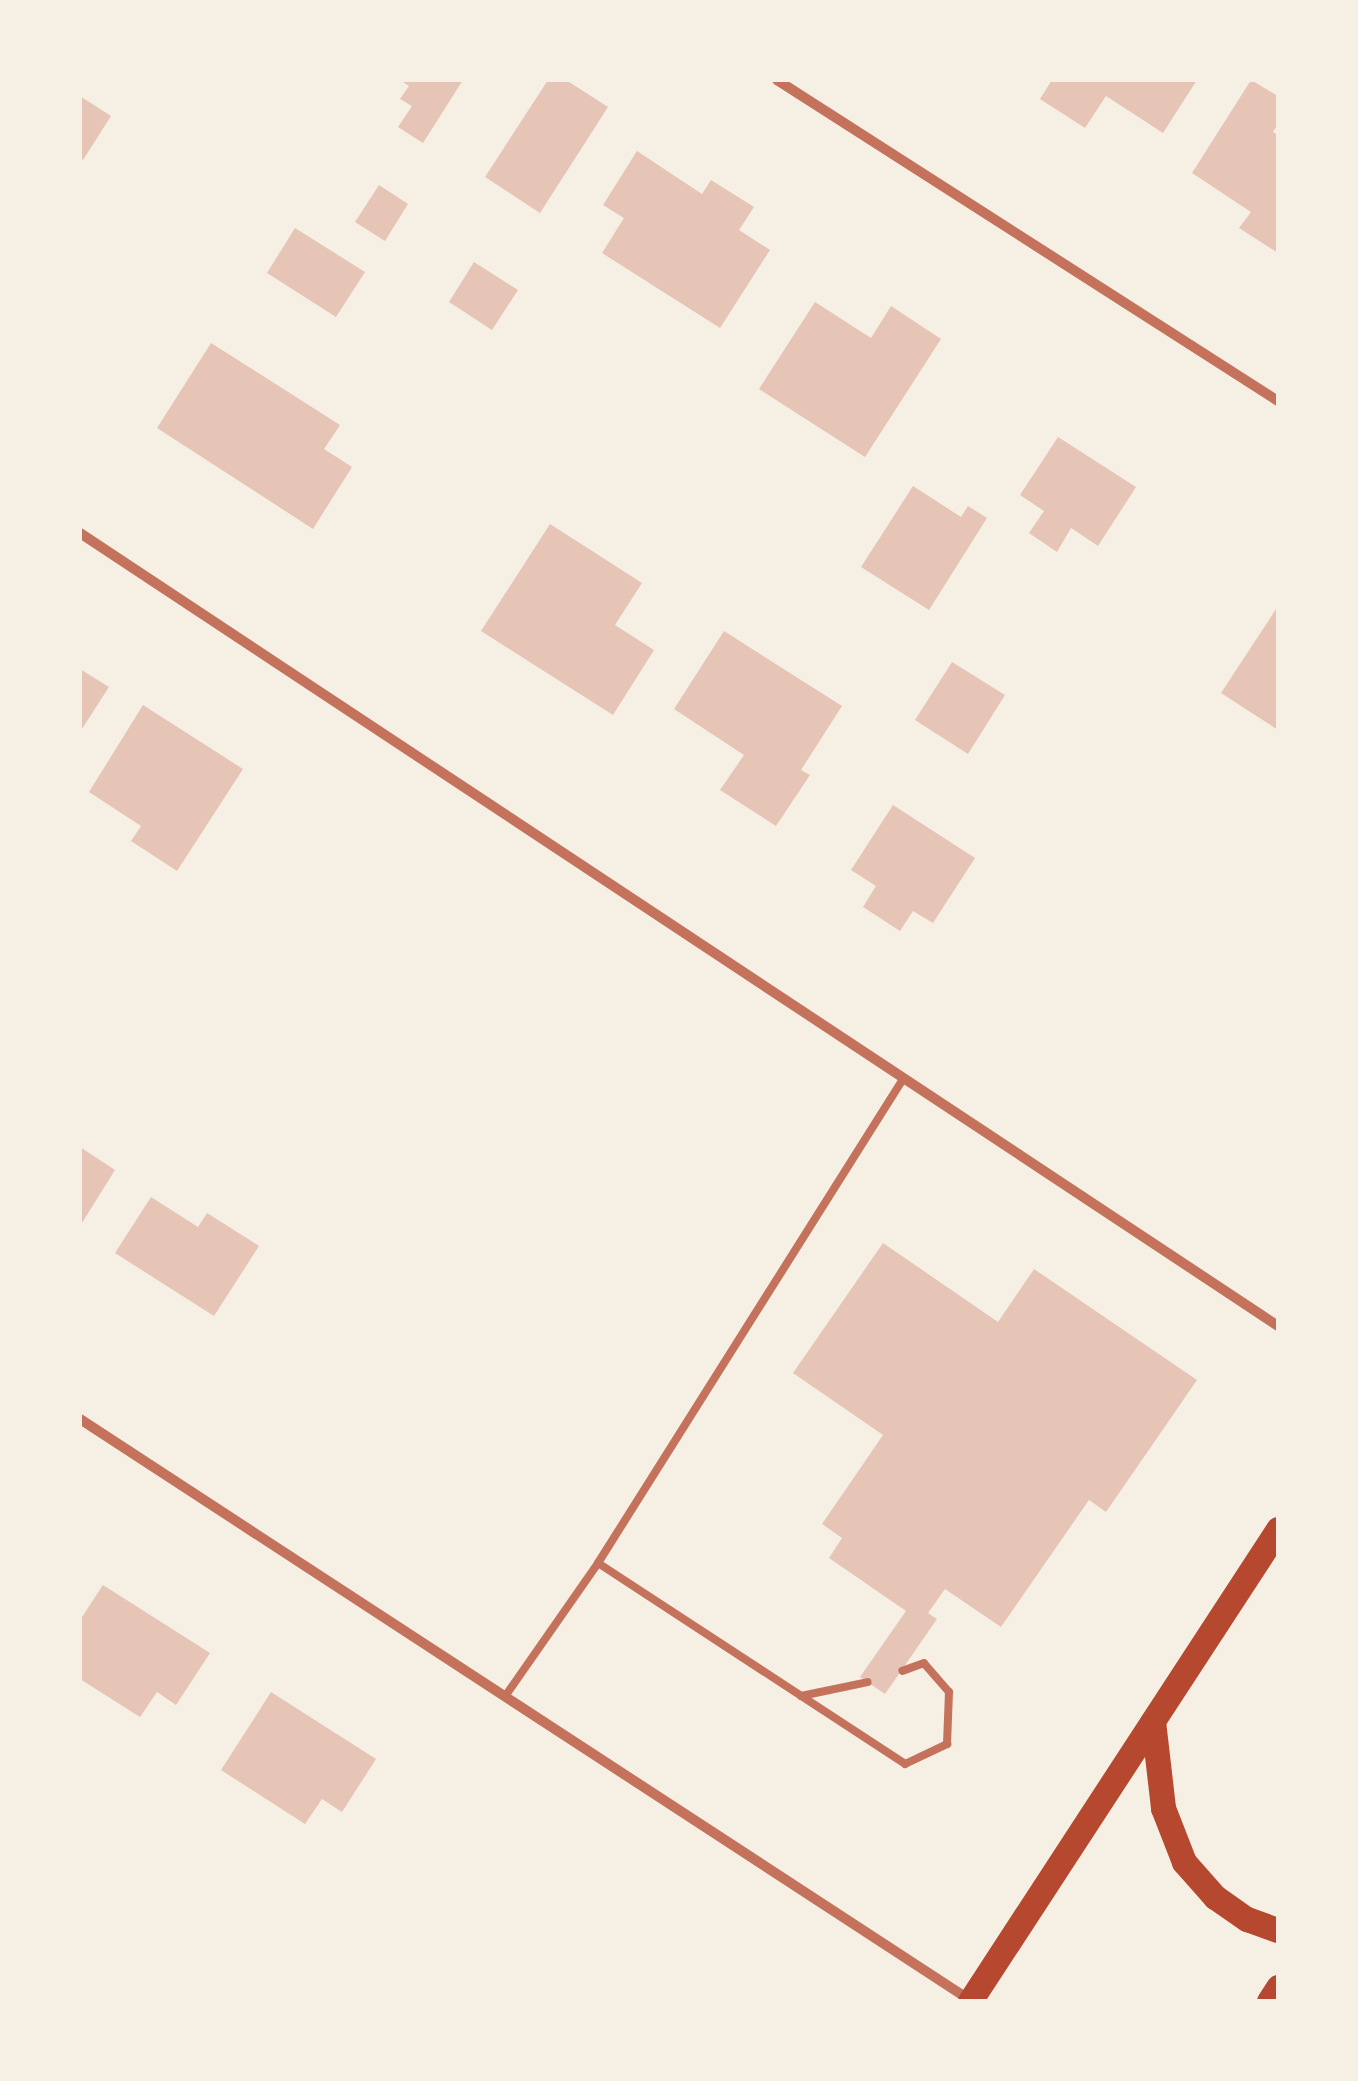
<!DOCTYPE html>
<html>
<head>
<meta charset="utf-8">
<style>
	body { margin:0 }
	#map { position:relative; width:1358px; height:2081px; overflow:hidden; background:#f6efe4; font-family:"Noto Sans",sans-serif }
	div>[style] { position:absolute }
	.building>* { inset:0; background:#e6c5b7 }
	.service>* { height:8px; margin:-4px; padding:0 4px; transform-origin:4px; border-radius:4px; background:#c5725c }
	.minor>* { height:10px; margin:-5px; padding:0 5px; transform-origin:5px; border-radius:5px; background:#c5725c }
	.primary>* { height:25px; margin:-12.5px; padding:0 12.5px; transform-origin:12.5px; border-radius:12.5px; background:#b5482f }
	span { translate:-50% -50%; white-space:nowrap; text-align:center; line-height:1.15; -webkit-text-stroke:8px #f6efe4; paint-order:stroke }
	.frame { position:absolute; inset:0; border:82px solid #f6efe4; pointer-events:none }
</style>
</head>
<body>
<div id="map">
	<div class="building">
		<div style="clip-path:polygon(400px 80px,463px 80px,423px 143px,398px 127px,412px 106px,400px 99px,409px 86px)"></div>
		<div style="clip-path:polygon(548px 80px,566px 80px,608px 107px,540px 213px,485px 177px)"></div>
		<div style="clip-path:polygon(1052px 80px,1197px 80px,1163px 133px,1106px 96px,1085px 128px,1040px 99px)"></div>
		<div style="clip-path:polygon(1251px 80px,1278px 96px,1278px 124px,1273px 132px,1278px 135px,1278px 253px,1239px 228px,1251px 212px,1192px 173px)"></div>
		<div style="clip-path:polygon(80px 96px,111px 116px,83px 160px,80px 158px)"></div>
		<div style="clip-path:polygon(637px 151px,702px 194px,711px 180px,754px 207px,739px 230px,770px 250px,720px 328px,602px 253px,624px 218px,603px 205px)"></div>
		<div style="clip-path:polygon(379px 185px,408px 204px,385px 241px,355px 222px)"></div>
		<div style="clip-path:polygon(295px 228px,365px 272px,336px 317px,267px 273px)"></div>
		<div style="clip-path:polygon(474px 262px,518px 290px,492px 330px,449px 302px)"></div>
		<div style="clip-path:polygon(815px 302px,871px 338px,891px 306px,941px 339px,865px 457px,759px 389px)"></div>
		<div style="clip-path:polygon(211px 343px,340px 425px,324px 449px,352px 467px,313px 529px,157px 428px)"></div>
		<div style="clip-path:polygon(1058px 437px,1136px 487px,1098px 546px,1071px 528px,1057px 552px,1029px 533px,1044px 511px,1020px 495px)"></div>
		<div style="clip-path:polygon(913px 486px,961px 517px,968px 506px,987px 518px,929px 610px,861px 567px)"></div>
		<div style="clip-path:polygon(550px 524px,642px 583px,615px 625px,654px 650px,613px 715px,481px 631px)"></div>
		<div style="clip-path:polygon(1278px 606px,1278px 730px,1221px 693px)"></div>
		<div style="clip-path:polygon(724px 631px,842px 706px,801px 770px,810px 775px,776px 826px,720px 790px,744px 755px,674px 709px)"></div>
		<div style="clip-path:polygon(952px 662px,1005px 695px,968px 754px,915px 720px)"></div>
		<div style="clip-path:polygon(80px 669px,109px 687px,80px 732px)"></div>
		<div style="clip-path:polygon(143px 705px,243px 769px,177px 871px,131px 841px,141px 826px,89px 792px)"></div>
		<div style="clip-path:polygon(893px 805px,975px 858px,933px 923px,913px 911px,900px 931px,863px 907px,876px 886px,851px 870px)"></div>
		<div style="clip-path:polygon(80px 1147px,115px 1170px,80px 1226px)"></div>
		<div style="clip-path:polygon(151px 1197px,198px 1227px,207px 1213px,259px 1246px,214px 1316px,115px 1253px)"></div>
		<div style="clip-path:polygon(883px 1243px,998px 1322px,1034px 1269px,1197px 1380px,1106px 1512px,1089px 1500px,1001px 1627px,945px 1589px,928px 1613px,937px 1619px,885px 1694px,860px 1677px,906px 1611px,829px 1558px,842px 1538px,822px 1524px,883px 1435px,793px 1373px)"></div>
		<div style="clip-path:polygon(103px 1585px,210px 1653px,176px 1705px,157px 1692px,140px 1717px,80px 1679px,80px 1620px)"></div>
		<div style="clip-path:polygon(271px 1692px,376px 1759px,342px 1812px,322px 1799px,305px 1824px,221px 1770px)"></div>
	</div>
	<div class="service">
		<div style="left:598px;top:1563px;width:367px;rotate:33.2deg"></div>
		<div style="left:905px;top:1764px;width:47px;rotate:-25.5deg"></div>
		<div style="left:947px;top:1744px;width:52px;rotate:-87.8deg"></div>
		<div style="left:949px;top:1692px;width:38px;rotate:-131deg"></div>
		<div style="left:924px;top:1663px;width:23px;rotate:160deg"></div>
		<div style="left:506px;top:1695px;width:161px;rotate:-55.1deg"></div>
		<div style="left:598px;top:1563px;width:572px;rotate:-57.78deg"></div>
		<div style="left:801px;top:1696px;width:68px;rotate:-11.8deg"></div>
	</div>
	<div class="minor">
		<div style="left:777px;top:80px;width:595px;rotate:32.65deg"></div>
		<div style="left:80px;top:533px;width:1437px;rotate:33.5deg"></div>
		<div style="left:80px;top:1419px;width:1063px;rotate:33.14deg"></div>
	</div>
	<div class="primary">
		<div style="left:1153px;top:1721px;width:88px;rotate:83.4deg"></div>
		<div style="left:1163px;top:1808px;width:58px;rotate:68.7deg"></div>
		<div style="left:1184px;top:1862px;width:47px;rotate:48.5deg"></div>
		<div style="left:1215px;top:1897px;width:39px;rotate:35deg"></div>
		<div style="left:1247px;top:1919px;width:33px;rotate:20deg"></div>
		<div style="left:970px;top:2001px;width:564px;rotate:-56.87deg"></div>
		<div style="left:1269px;top:2001px;width:17px;rotate:-57deg"></div>
	</div>
	<div class="frame"></div>
</div>
</body>
</html>
